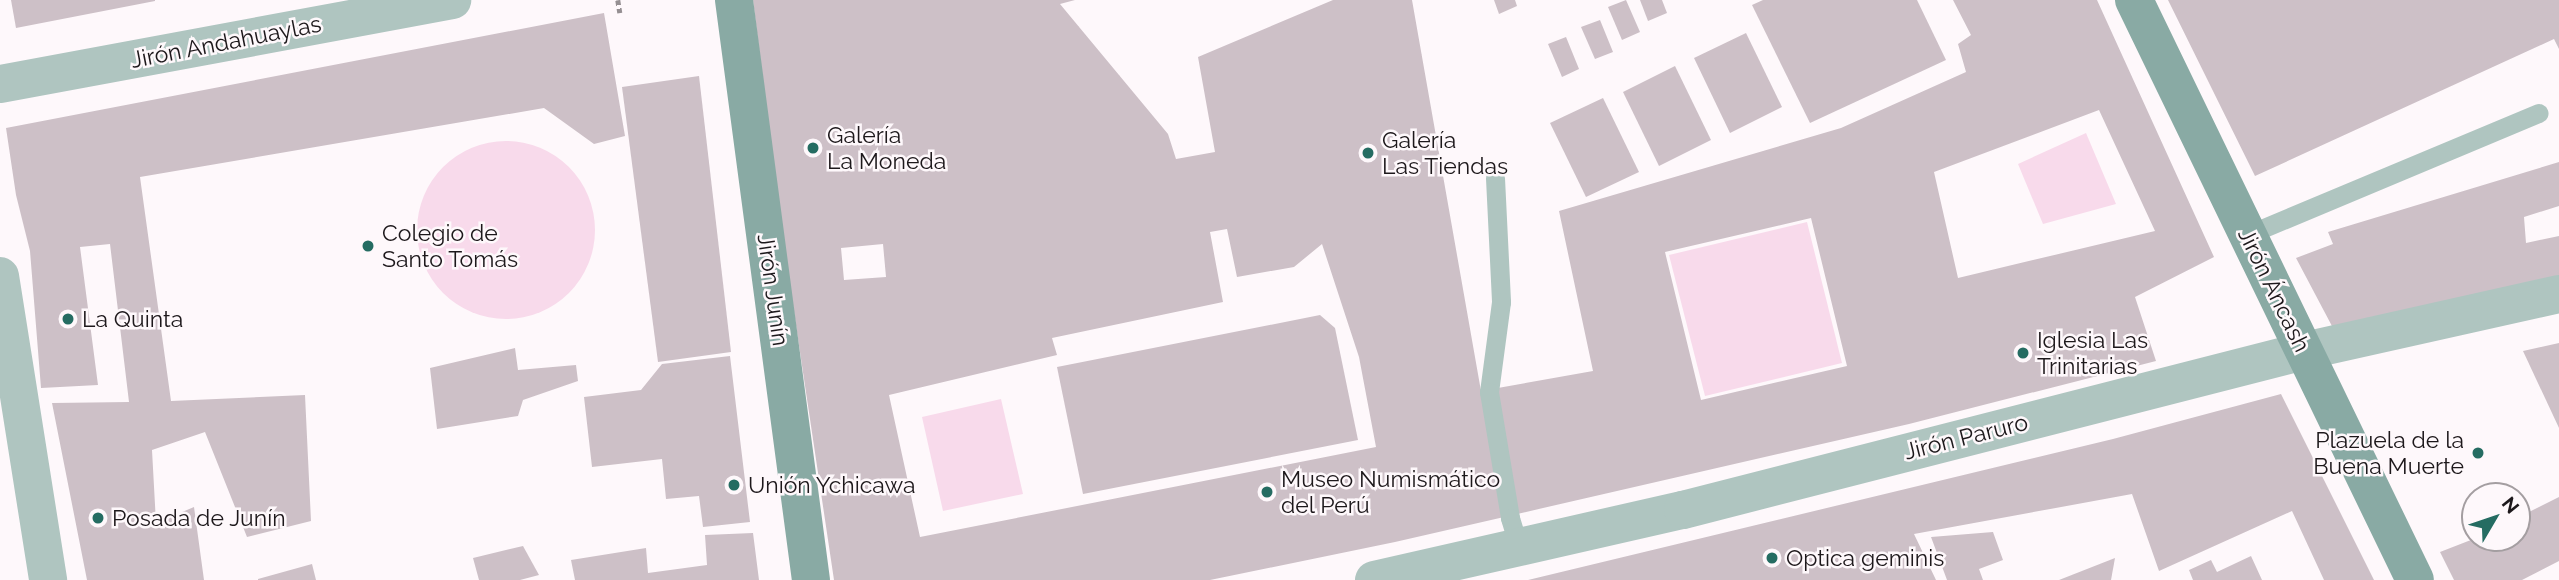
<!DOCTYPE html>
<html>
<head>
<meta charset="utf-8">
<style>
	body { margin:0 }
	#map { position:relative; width:2559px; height:580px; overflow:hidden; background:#fef8fb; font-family:Raleway,sans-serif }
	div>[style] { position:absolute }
	.green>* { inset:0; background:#f8daeb }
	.round { border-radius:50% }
	.building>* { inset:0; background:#cdc0c7 }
	.path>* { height:4.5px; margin-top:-2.25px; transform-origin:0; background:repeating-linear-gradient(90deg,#958f92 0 5px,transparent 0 8.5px) }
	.lane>* { height:19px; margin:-9.5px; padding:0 9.5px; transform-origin:9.5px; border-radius:9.5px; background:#afc5c0 }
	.street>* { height:38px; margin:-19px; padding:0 19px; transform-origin:19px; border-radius:19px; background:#afc5c0 }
	.secondary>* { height:38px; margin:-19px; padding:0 19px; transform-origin:19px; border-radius:19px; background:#89aaa4 }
	.dots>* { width:19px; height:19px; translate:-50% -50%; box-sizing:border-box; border:4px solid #fef8fb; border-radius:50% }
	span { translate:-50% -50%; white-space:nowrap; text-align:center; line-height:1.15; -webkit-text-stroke:5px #fef8fb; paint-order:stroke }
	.street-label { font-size:23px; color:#1d181b }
	.poi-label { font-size:23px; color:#1d181b }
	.left { translate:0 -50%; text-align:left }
	.right { translate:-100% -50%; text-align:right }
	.north { position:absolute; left:2461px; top:482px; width:70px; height:70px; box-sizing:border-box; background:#fef8fb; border:2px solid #a49ea1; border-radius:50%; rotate:51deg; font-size:19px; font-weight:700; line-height:28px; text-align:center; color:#1d181b }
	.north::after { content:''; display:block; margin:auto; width:24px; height:32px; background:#256c62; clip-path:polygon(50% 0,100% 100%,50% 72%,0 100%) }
</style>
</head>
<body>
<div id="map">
	<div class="green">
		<div style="clip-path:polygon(2086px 133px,2116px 204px,2043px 224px,2018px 164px)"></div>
		<div class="round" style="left:417px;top:141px;width:178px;height:178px"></div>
		<div style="clip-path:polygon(1807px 222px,1842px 363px,1705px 396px,1669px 255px)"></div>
		<div style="clip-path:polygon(1001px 399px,1023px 494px,943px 511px,922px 417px)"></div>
	</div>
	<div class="building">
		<div style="clip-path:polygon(11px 0,155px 0,155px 1px,16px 28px)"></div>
		<div style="clip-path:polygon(evenodd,753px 0,1075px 0,1060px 4px,1168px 134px,1176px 159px,1215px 152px,1198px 57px,1333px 0,1412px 0,1481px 391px,1593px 371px,1559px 211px,1841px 128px,1966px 72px,1958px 44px,1971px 35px,1953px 0,2097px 0,2214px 257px,2135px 297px,2156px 361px,1909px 424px,1395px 542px,1210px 580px,834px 580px,780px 218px,753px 0,2099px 110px,2155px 231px,1958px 278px,1934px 172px,2099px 110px,753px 0,1811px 218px,1847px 366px,1701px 400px,1665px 252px,1811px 218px,753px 0,1227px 229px,1237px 277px,1294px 267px,1322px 244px,1359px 357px,1376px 447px,920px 537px,889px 395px,1057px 355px,1052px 338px,1223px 302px,1210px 232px,1227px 229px,753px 0,883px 244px,886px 277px,844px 280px,841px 248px,883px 244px)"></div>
		<div style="clip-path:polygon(1494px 0,1515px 0,1517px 6px,1499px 14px)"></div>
		<div style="clip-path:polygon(1626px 0,1640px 32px,1622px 40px,1608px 7px)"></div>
		<div style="clip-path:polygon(1640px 0,1662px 0,1667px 13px,1648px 21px)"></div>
		<div style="clip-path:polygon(1763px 0,1917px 0,1946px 60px,1810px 123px,1752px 5px)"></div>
		<div style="clip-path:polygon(2168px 0,2559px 0,2559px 49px,2554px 39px,2255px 176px)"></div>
		<div style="clip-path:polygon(604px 13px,625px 136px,594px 144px,544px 108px,140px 177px,171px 401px,305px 395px,311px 521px,247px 537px,205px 432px,152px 450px,156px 523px,194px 507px,204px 580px,87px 580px,52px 403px,129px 402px,110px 244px,80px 247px,98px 385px,41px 388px,30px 251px,16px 195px,6px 128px)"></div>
		<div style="clip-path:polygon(1600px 20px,1613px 52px,1595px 59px,1581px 27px)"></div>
		<div style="clip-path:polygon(1746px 33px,1782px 107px,1730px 133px,1694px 58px)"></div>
		<div style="clip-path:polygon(1566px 37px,1579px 69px,1562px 77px,1548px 44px)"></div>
		<div style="clip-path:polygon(1675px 66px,1711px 140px,1659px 166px,1623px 92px)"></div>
		<div style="clip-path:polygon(699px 76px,731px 352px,658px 362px,622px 87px)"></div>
		<div style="clip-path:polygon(1603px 98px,1639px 172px,1586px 197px,1550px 123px)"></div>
		<div style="clip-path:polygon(2559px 162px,2559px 206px,2524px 217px,2526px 243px,2559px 236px,2559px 277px,2333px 328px,2296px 258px,2333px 244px,2328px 232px)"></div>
		<div style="clip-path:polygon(1320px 315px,1335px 328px,1358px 440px,1083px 494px,1057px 367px)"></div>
		<div style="clip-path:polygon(2559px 343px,2559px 428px,2523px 351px)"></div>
		<div style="clip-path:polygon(515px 348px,518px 370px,576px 365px,578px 381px,523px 400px,518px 416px,437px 429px,430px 368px)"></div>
		<div style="clip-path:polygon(730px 356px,750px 522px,703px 527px,699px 496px,666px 499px,662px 459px,592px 467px,584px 397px,641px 390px,662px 364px)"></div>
		<div style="clip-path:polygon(2281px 394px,2374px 580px,2324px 580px,2292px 511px,2159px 571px,2132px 494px,1914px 534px,1936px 580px,1528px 580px,2113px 439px)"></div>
		<div style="clip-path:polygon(2559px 497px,2559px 561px,2522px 580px,2454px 580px,2440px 552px,2476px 538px,2517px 538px,2517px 518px)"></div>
		<div style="clip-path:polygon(1993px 532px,2003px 560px,1979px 569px,1983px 580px,1947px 580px,1931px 537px)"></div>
		<div style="clip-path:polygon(753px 533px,759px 580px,575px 580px,571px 560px,646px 548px,648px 573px,707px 565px,705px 535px)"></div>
		<div style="clip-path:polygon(523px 546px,539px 575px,520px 580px,479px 580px,473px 558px)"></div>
		<div style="clip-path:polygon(2251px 556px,2262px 580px,2193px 580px,2189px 570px,2211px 560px,2217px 572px)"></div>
		<div style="clip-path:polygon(2115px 558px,2111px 580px,2059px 580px)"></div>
		<div style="clip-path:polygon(312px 564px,316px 580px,258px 580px,258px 579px)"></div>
	</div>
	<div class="path">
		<div style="left:618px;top:0;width:13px;rotate:81deg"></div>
	</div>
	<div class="lane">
		<div style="left:1495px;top:178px;width:124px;rotate:87.2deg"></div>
		<div style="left:1501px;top:302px;width:91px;rotate:97.6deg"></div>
		<div style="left:1489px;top:392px;width:128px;rotate:80.5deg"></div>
		<div style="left:1510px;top:518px;width:30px;rotate:73deg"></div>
		<div style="left:2247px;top:235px;width:316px;rotate:-22.7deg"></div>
	</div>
	<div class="street">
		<div style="left:0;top:84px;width:460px;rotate:-10.5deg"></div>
		<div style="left:0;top:276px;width:308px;rotate:81deg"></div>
		<div style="left:1374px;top:580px;width:317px;rotate:-12.8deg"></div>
		<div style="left:1683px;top:510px;width:641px;rotate:-14.36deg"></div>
		<div style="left:2304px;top:351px;width:261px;rotate:-12.6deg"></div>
	</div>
	<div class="secondary">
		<div style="left:734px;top:0;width:585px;rotate:82.44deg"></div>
		<div style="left:2134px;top:0;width:644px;rotate:64.15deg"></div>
	</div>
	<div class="dots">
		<div style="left:813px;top:148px;background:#256c62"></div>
		<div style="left:1368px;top:153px;background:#256c62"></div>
		<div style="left:368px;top:246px;background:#256c62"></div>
		<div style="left:68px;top:319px;background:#256c62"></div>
		<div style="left:2023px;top:353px;background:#256c62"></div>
		<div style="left:2478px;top:453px;background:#256c62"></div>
		<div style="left:734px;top:485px;background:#256c62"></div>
		<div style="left:1267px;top:492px;background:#256c62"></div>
		<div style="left:98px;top:518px;background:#256c62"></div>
		<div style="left:1772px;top:558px;background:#256c62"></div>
	</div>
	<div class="street-label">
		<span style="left:226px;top:42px;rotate:-11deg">Jirón Andahuaylas</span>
		<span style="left:773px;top:290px;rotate:82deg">Jirón Junín</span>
		<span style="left:2274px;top:290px;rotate:64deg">Jirón Áncash</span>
		<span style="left:1966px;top:437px;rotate:-14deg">Jirón Paruro</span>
	</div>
	<div class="poi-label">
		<span class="left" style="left:827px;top:148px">Galería<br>La Moneda</span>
		<span class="left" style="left:1382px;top:153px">Galería<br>Las Tiendas</span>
		<span class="left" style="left:382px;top:246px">Colegio de<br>Santo Tomás</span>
		<span class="left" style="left:82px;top:319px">La Quinta</span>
		<span class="left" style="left:2037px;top:353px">Iglesia Las<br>Trinitarias</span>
		<span class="right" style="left:2464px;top:453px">Plazuela de la<br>Buena Muerte</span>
		<span class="left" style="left:1281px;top:492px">Museo Numismático<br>del Perú</span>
		<span class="left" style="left:748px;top:485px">Unión Ychicawa</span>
		<span class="left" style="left:112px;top:518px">Posada de Junín</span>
		<span class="left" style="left:1786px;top:558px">Optica geminis</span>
	</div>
	<div class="north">N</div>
</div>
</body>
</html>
